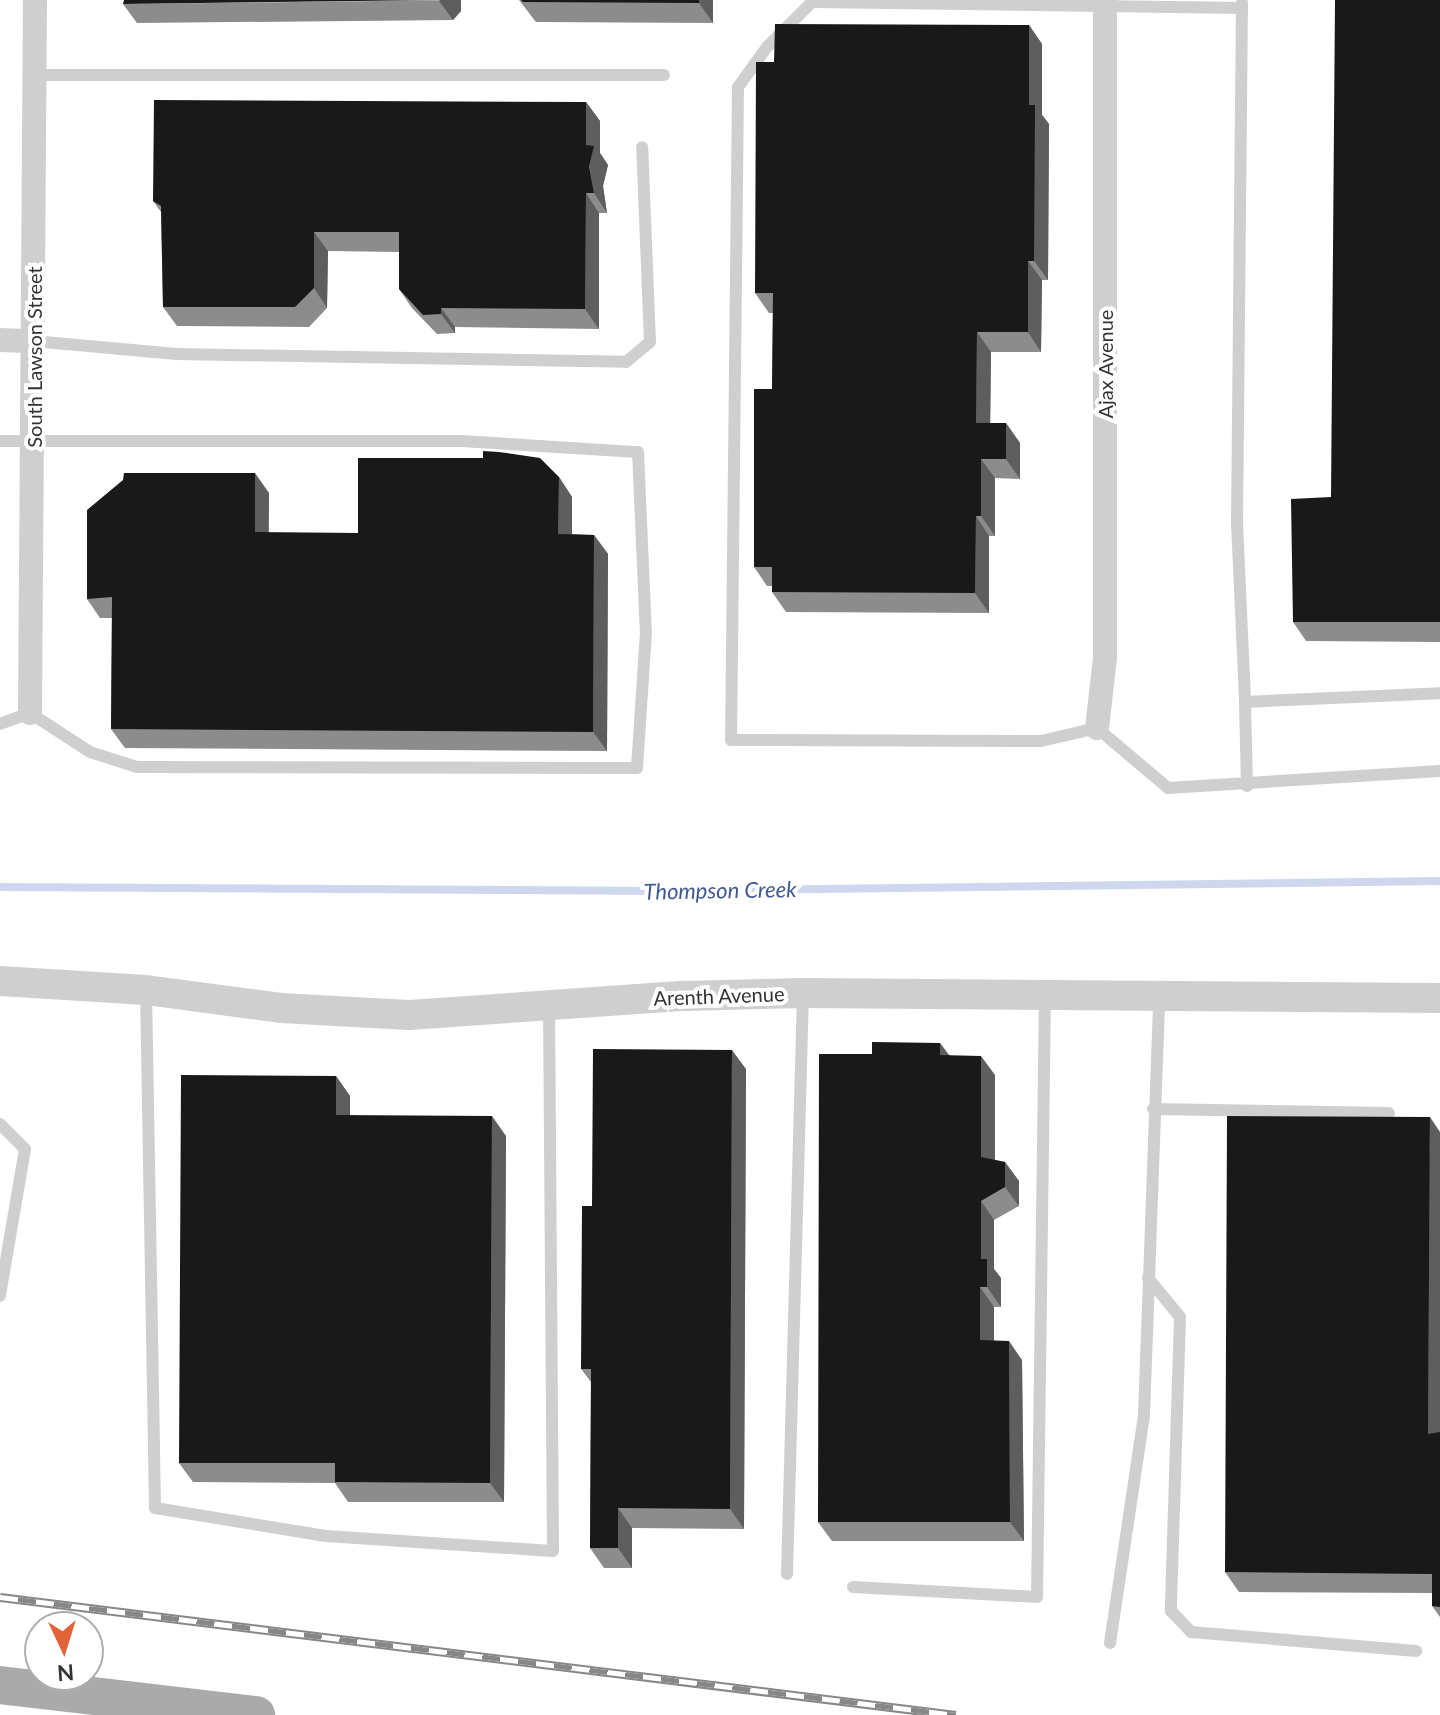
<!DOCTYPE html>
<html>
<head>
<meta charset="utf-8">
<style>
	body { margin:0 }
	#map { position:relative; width:1440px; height:1715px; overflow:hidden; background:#fff; font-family:Lato,sans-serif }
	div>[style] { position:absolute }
	.stream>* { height:8px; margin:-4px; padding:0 4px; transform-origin:4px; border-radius:4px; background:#ced7ed }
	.service>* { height:12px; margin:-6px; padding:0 6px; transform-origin:6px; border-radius:6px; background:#cfcfcf }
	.minor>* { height:24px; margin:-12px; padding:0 12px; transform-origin:12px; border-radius:12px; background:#cfcfcf }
	.tertiary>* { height:30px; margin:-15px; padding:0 15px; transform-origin:15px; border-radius:15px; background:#cfcfcf }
	.primary>* { height:38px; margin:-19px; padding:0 19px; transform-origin:19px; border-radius:19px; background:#aaa }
	.rail>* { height:9px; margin-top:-4.5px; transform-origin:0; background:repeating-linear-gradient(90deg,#fff 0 18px,#878787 0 36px); box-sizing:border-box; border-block:2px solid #878787 }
	.wall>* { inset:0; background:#8c8c8c }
	.shaded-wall>* { inset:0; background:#5e5e5e }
	.building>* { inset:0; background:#191919 }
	span { translate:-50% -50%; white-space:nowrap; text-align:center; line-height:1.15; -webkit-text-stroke:8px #fff; paint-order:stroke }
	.street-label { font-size:20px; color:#323232 }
	.water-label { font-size:22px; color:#405893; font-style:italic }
	.north { position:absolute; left:24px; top:1611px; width:80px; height:80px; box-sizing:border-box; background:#fff; border:2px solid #adadad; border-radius:50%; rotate:176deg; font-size:22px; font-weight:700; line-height:32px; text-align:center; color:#323232 }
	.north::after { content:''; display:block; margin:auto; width:28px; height:36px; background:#e2633a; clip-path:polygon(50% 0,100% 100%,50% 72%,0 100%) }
</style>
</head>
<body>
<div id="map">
	<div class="stream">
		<div style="left:0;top:887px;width:665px;rotate:0.34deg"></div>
		<div style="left:665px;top:891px;width:775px;rotate:-0.74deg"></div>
	</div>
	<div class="service">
		<div style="left:1242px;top:3px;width:520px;rotate:90.55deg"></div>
		<div style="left:1237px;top:523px;width:179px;rotate:87.4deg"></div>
		<div style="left:1242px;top:8px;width:430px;rotate:-179.2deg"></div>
		<div style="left:812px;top:2px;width:64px;rotate:135deg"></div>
		<div style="left:767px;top:47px;width:49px;rotate:125.9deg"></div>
		<div style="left:738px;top:87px;width:653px;rotate:90.61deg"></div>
		<div style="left:731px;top:740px;width:310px;rotate:0.2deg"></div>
		<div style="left:1041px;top:741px;width:57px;rotate:-13.1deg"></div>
		<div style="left:1097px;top:728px;width:93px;rotate:40.2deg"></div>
		<div style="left:1168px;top:788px;width:273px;rotate:-3.6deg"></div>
		<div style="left:34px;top:75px;width:630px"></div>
		<div style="left:33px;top:341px;width:144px;rotate:5.2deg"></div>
		<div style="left:176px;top:354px;width:450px;rotate:1deg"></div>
		<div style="left:626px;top:362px;width:31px;rotate:-40deg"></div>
		<div style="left:650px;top:342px;width:195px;rotate:-92.3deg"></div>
		<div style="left:0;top:441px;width:461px"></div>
		<div style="left:461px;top:441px;width:177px;rotate:3.6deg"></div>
		<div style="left:638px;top:452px;width:180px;rotate:87.5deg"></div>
		<div style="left:646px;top:632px;width:136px;rotate:93.8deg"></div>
		<div style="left:637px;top:768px;width:500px;rotate:-179.89deg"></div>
		<div style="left:137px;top:767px;width:49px;rotate:-162.3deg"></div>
		<div style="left:90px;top:752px;width:72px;rotate:-147deg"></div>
		<div style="left:30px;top:713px;width:32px;rotate:160deg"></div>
		<div style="left:1247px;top:786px;width:84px;rotate:-91.4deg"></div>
		<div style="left:1245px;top:702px;width:195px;rotate:-2.6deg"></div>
		<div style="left:146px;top:990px;width:518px;rotate:89deg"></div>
		<div style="left:155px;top:1508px;width:173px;rotate:9.3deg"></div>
		<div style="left:326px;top:1536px;width:227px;rotate:3.8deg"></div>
		<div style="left:553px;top:1551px;width:546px;rotate:-90.42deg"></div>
		<div style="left:1153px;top:1109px;width:236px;rotate:1deg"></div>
		<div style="left:0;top:1124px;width:35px;rotate:45deg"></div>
		<div style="left:25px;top:1149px;width:149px;rotate:99.7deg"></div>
		<div style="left:1148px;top:1278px;width:50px;rotate:50.6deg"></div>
		<div style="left:1180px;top:1317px;width:294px;rotate:91.8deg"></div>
		<div style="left:1171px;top:1611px;width:29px;rotate:46deg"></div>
		<div style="left:1191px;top:1632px;width:226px;rotate:4.8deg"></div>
		<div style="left:787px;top:1574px;width:581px;rotate:-88.42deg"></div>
		<div style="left:853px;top:1587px;width:184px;rotate:3.1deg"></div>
		<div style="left:1037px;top:1597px;width:602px;rotate:-89.24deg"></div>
		<div style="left:1110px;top:1643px;width:231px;rotate:-81.5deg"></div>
		<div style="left:1144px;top:1415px;width:419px;rotate:-87.9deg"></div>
	</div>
	<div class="minor">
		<div style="left:0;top:340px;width:33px;rotate:2deg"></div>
		<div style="left:30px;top:713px;width:713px;rotate:-89.6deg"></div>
		<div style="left:1097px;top:728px;width:70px;rotate:-83.5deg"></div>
		<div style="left:1105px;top:658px;width:658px;rotate:-90deg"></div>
	</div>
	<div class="tertiary">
		<div style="left:0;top:981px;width:146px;rotate:3.5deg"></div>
		<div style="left:146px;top:990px;width:136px;rotate:7.6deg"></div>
		<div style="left:281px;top:1008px;width:128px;rotate:3.1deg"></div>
		<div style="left:409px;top:1015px;width:275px;rotate:-4deg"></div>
		<div style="left:683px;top:996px;width:120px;rotate:-1.4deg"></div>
		<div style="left:803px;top:993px;width:637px;rotate:0.45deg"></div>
	</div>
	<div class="primary">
		<div style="left:0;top:1685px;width:258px;rotate:6.7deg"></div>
	</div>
	<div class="rail">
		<div style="left:0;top:1597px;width:963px;rotate:7.04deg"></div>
	</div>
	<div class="wall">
		<div style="clip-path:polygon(461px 0,461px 11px,453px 20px,137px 23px,123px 4px)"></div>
		<div style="clip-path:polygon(519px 0,713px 0,713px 23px,536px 22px)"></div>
		<div style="clip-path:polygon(1440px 0,1440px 642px,1306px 641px,1293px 622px,1331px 497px)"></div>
		<div style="clip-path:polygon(1029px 25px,1042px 44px,1042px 115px,1049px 124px,1048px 280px,1042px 280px,1041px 352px,991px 352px,990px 423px,1006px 423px,1020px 443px,1020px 479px,995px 478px,995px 536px,989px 536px,989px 613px,786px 612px,772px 592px,772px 586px,767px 586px,754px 567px,772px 389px,773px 313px,769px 313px,755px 293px,774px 62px)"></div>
		<div style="clip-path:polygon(586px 102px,600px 121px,600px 153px,608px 165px,603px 186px,607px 213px,599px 213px,599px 329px,455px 327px,455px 333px,437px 334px,412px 308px,399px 289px,399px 252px,328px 251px,327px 308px,309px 327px,177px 326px,163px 307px,161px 212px,153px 201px)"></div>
		<div style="clip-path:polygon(559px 477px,572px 497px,572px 534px,594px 535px,608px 554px,607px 751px,125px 748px,111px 729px,112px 618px,100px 618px,87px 599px,269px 493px,269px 533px,358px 533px)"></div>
		<div style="clip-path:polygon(940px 1043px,949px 1055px,995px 1075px,995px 1160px,1005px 1162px,1019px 1181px,1019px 1206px,994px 1220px,994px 1269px,1001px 1278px,1001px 1307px,994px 1307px,994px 1341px,1022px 1360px,1024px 1541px,832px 1541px,818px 1522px,872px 1054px)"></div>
		<div style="clip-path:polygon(746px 1069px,744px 1529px,632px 1528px,632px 1568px,604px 1568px,590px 1548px,591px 1382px,581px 1369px,592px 1206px)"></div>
		<div style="clip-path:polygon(336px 1076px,350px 1096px,350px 1115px,506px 1136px,504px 1502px,348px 1502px,335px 1483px,193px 1482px,179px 1463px)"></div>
		<div style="clip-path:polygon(1440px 1132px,1440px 1617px,1432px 1606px,1432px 1593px,1239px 1592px,1225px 1572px)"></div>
	</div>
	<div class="shaded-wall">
		<div style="clip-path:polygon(440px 0,461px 0,461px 11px,453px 20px,439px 1px)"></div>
		<div style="clip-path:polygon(699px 0,713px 0,713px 23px,699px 3px)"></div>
		<div style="clip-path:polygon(1029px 25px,1042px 44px,1042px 115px,1049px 124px,1048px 280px,1034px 261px,1029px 105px)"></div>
		<div style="clip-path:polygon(586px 102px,600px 121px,600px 153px,608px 165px,603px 186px,607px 213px,594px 193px,586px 145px)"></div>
		<div style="clip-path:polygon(586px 193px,599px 213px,599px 329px,585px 309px)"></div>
		<div style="clip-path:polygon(314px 232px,328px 251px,327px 308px,314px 288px)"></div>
		<div style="clip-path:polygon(1028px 261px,1042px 280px,1041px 352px,1028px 332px)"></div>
		<div style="clip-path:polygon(441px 308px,455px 327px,455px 333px,441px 314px)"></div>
		<div style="clip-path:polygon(977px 332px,991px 352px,990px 442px,976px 423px)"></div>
		<div style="clip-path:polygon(1006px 423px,1020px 443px,1020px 479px,1006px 459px)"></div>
		<div style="clip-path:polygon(981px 459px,995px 478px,995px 536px,981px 516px)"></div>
		<div style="clip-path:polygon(255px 473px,269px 493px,268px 552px,255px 532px)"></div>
		<div style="clip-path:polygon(559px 477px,572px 497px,572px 554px,558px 534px)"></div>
		<div style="clip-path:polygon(976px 516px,989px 536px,989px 613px,975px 593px)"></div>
		<div style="clip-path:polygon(594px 535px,608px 554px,607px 751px,593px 732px)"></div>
		<div style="clip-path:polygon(940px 1043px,954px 1062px,940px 1055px)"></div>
		<div style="clip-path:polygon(732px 1050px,746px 1069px,744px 1529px,730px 1509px)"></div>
		<div style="clip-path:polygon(981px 1056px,995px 1075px,995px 1176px,981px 1157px)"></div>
		<div style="clip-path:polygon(336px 1076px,350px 1096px,350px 1134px,336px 1115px)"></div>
		<div style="clip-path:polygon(492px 1116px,506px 1136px,504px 1502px,490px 1483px)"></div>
		<div style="clip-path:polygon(1430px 1117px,1440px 1132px,1440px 1451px,1428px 1434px)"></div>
		<div style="clip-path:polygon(1005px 1162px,1019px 1181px,1019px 1206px,1005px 1187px)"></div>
		<div style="clip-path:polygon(981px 1201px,994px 1220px,994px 1269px,1001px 1278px,1001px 1307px,987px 1287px,981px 1259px)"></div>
		<div style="clip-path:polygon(980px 1287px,994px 1307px,994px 1360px,980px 1340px)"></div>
		<div style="clip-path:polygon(1009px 1341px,1022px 1360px,1024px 1541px,1010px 1522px)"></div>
		<div style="clip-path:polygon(618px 1508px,632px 1528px,632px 1568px,618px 1548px)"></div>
	</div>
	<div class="building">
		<div style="clip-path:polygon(124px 0,440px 0,123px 4px)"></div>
		<div style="clip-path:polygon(521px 0,699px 0,699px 3px,523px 2px)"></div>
		<div style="clip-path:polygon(1335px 0,1440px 0,1440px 622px,1293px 622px,1291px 499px,1331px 497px)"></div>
		<div style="clip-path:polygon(775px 24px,1029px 25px,1029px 105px,1035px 105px,1034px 261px,1028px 261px,1028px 332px,977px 332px,976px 423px,1006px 423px,1006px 459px,981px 459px,981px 516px,976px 516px,975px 593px,772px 592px,772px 567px,754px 567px,754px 389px,772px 389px,773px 293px,755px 293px,756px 62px,774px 62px)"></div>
		<div style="clip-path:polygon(154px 100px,586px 102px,586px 145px,594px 146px,589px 166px,594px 193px,586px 193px,585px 309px,441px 308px,441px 314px,423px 315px,399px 289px,399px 232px,314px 232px,314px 288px,295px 307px,163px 307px,161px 206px,153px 201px)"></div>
		<div style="clip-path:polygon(483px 451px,499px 452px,540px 458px,559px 477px,558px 534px,594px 535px,593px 732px,111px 729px,112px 597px,87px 599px,87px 510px,123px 480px,124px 473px,255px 473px,255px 532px,358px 533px,358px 458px,483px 458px)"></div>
		<div style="clip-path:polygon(872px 1042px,940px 1043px,940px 1055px,981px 1056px,981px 1157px,1005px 1162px,1005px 1187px,981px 1201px,981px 1259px,987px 1259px,987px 1287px,980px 1287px,980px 1340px,1009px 1341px,1010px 1522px,818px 1522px,819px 1054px,872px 1054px)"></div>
		<div style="clip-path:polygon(593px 1049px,732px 1050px,730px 1509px,618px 1508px,618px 1548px,590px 1548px,591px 1369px,581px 1369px,582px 1206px,592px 1206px)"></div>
		<div style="clip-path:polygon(181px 1075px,336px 1076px,336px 1115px,492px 1116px,490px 1483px,335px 1482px,335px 1463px,179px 1463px)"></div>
		<div style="clip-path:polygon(1227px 1116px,1430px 1117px,1428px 1434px,1440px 1432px,1440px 1607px,1432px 1606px,1432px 1574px,1225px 1572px)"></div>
	</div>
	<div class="street-label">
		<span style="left:34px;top:357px;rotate:-90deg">South Lawson Street</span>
		<span style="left:1105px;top:364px;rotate:-90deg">Ajax Avenue</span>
		<span style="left:719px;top:996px;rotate:-2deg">Arenth Avenue</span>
	</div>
	<div class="water-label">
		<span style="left:720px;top:890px;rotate:-1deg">Thompson Creek</span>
	</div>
	<div class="north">N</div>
</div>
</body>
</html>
